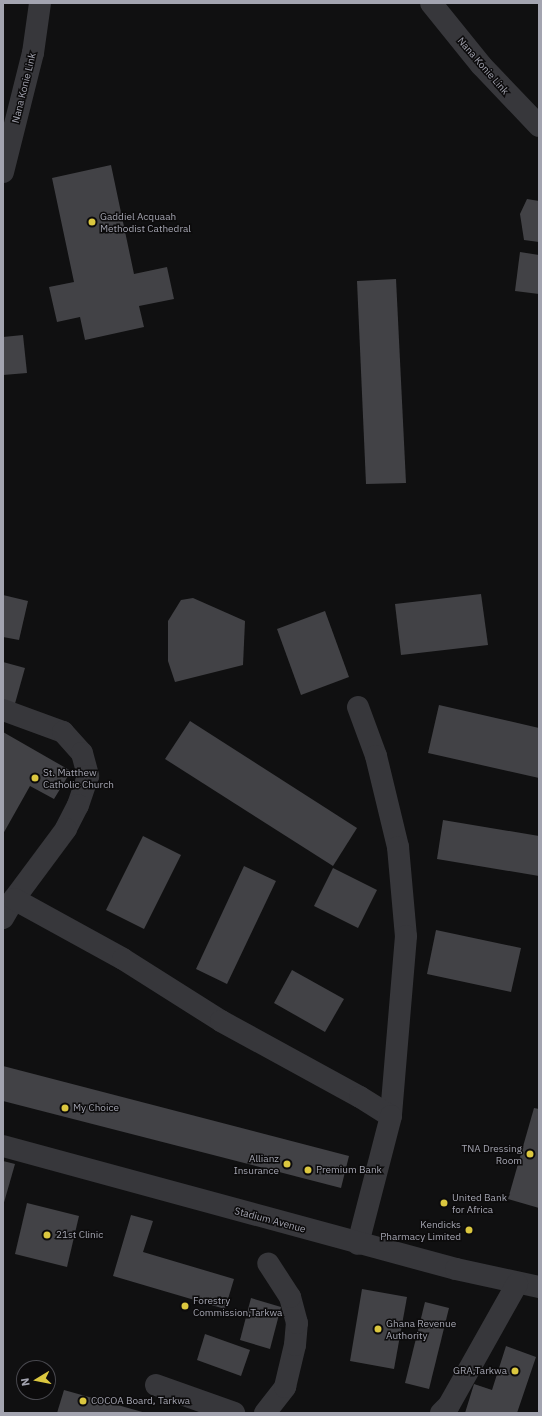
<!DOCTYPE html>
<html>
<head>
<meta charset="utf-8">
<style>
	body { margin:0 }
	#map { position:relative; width:542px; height:1416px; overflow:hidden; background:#101011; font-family:"IBM Plex Sans",sans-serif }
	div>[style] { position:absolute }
	.building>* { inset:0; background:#424246 }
	.minor>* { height:22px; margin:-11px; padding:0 11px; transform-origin:11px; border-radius:11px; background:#37373b }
	.dots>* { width:11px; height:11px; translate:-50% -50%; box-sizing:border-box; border:2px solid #0c0b0c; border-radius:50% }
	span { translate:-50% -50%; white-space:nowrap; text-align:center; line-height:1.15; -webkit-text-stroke:3px #0c0b0c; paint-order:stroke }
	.street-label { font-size:10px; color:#a3a4b0 }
	.poi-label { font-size:10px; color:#a3a4b0 }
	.left { translate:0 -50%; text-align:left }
	.right { translate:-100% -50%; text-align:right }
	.frame { position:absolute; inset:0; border:4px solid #a3a4b0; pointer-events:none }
	.north { position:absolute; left:16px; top:1360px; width:40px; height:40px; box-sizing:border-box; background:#0c0b0c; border:1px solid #48484e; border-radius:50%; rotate:260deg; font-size:11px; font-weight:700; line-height:16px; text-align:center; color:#a3a4b0 }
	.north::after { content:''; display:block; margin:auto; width:14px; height:18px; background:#dbc73f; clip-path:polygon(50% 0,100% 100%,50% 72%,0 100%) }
</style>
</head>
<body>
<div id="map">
	<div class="building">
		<div style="clip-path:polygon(111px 165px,134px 274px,167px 267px,174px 299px,139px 306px,144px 327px,85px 340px,80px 317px,57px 322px,49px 287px,74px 282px,52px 178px)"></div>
		<div style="clip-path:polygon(527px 199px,539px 201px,539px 242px,524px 240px,520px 214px)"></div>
		<div style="clip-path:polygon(520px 252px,539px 255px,539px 294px,515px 291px)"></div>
		<div style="clip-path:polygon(396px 279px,406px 483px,366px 484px,357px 281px)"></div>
		<div style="clip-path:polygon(23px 335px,27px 373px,3px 375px,3px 337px)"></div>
		<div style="clip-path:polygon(481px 594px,488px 645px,401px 655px,395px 604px)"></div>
		<div style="clip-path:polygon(3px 595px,28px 601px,19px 640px,3px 637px)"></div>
		<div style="clip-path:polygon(193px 598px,245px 621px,243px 665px,175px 682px,168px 661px,168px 621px,181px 600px)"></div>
		<div style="clip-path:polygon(325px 611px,349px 677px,301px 695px,277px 629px)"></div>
		<div style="clip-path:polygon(3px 662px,25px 668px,14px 707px,3px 704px)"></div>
		<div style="clip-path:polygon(439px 705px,539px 728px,539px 778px,428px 753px)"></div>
		<div style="clip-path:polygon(190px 721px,357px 828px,333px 866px,165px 759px)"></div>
		<div style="clip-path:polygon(3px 732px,71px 771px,54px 799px,30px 786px,3px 834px)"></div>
		<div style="clip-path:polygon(443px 820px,539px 836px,539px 876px,437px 859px)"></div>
		<div style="clip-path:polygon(143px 836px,181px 855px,144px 929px,106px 910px)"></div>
		<div style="clip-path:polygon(244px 866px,276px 881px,227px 984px,196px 969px)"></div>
		<div style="clip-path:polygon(333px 868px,377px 890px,358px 928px,314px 906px)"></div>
		<div style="clip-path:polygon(436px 930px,521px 948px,511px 992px,427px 974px)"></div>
		<div style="clip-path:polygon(292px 970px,344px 999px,325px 1032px,274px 1003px)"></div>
		<div style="clip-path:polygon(3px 1066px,349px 1156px,341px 1188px,3px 1101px)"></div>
		<div style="clip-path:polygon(534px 1108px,539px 1109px,539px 1208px,508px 1199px)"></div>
		<div style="clip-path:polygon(3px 1161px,15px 1164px,3px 1206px)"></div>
		<div style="clip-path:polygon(27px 1203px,79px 1216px,67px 1267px,15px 1254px)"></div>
		<div style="clip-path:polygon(131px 1215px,153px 1221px,143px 1252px,234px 1279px,225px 1309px,113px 1276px)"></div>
		<div style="clip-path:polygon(362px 1289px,407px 1297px,394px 1369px,350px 1361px)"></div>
		<div style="clip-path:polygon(251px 1298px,281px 1307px,270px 1349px,240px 1340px)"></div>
		<div style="clip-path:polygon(425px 1302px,449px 1308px,429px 1389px,405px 1383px)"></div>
		<div style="clip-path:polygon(205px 1334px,250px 1350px,241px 1376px,197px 1360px)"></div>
		<div style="clip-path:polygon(506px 1346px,536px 1357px,517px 1413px,465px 1413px,474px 1384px,492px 1390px)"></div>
		<div style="clip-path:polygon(64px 1390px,146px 1413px,57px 1413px)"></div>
	</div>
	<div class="minor">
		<div style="left:431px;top:3px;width:80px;rotate:51.1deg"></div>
		<div style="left:481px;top:65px;width:84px;rotate:46.4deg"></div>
		<div style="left:3px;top:172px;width:123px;rotate:-75.9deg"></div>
		<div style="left:33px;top:53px;width:50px;rotate:-82deg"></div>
		<div style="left:358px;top:707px;width:52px;rotate:69.8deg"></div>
		<div style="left:376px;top:756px;width:94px;rotate:76.4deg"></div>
		<div style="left:398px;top:847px;width:89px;rotate:84.9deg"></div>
		<div style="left:406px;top:936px;width:181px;rotate:94.8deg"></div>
		<div style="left:3px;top:710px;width:64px;rotate:20.1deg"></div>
		<div style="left:63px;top:732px;width:28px;rotate:48deg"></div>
		<div style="left:82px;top:753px;width:24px;rotate:75deg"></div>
		<div style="left:88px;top:776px;width:31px;rotate:109deg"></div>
		<div style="left:78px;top:805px;width:27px;rotate:117deg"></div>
		<div style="left:66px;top:829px;width:87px;rotate:126.6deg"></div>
		<div style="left:14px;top:899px;width:22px;rotate:120deg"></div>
		<div style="left:14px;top:899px;width:124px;rotate:28.8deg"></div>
		<div style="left:123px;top:959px;width:116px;rotate:32.3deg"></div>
		<div style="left:221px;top:1021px;width:158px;rotate:28.7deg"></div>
		<div style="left:360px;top:1097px;width:36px;rotate:32deg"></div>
		<div style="left:391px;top:1116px;width:132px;rotate:104.5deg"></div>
		<div style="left:3px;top:1146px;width:469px;rotate:15.2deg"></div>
		<div style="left:456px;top:1269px;width:85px;rotate:12.2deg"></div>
		<div style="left:156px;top:1385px;width:83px;rotate:19.7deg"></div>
		<div style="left:265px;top:1413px;width:33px;rotate:-52deg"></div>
		<div style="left:285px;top:1387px;width:43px;rotate:-76.6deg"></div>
		<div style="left:295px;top:1345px;width:22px;rotate:-85deg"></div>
		<div style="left:297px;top:1323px;width:27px;rotate:-105deg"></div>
		<div style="left:290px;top:1297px;width:40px;rotate:-122.9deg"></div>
		<div style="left:441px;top:1413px;width:11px;rotate:-45deg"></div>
		<div style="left:449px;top:1405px;width:139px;rotate:-60.7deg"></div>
	</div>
	<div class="dots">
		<div style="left:92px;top:222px;background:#dbc73f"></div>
		<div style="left:35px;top:778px;background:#dbc73f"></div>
		<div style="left:65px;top:1108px;background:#dbc73f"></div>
		<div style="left:530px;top:1154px;background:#dbc73f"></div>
		<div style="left:287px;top:1164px;background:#dbc73f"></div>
		<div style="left:308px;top:1170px;background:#dbc73f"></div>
		<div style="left:444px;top:1203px;background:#dbc73f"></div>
		<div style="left:469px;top:1230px;background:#dbc73f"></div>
		<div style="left:47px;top:1235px;background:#dbc73f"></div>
		<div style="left:185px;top:1306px;background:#dbc73f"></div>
		<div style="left:378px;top:1329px;background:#dbc73f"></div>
		<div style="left:515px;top:1371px;background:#dbc73f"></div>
		<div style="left:83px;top:1401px;background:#dbc73f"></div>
	</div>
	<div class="street-label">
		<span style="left:483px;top:66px;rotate:49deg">Nana Konie Link</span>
		<span style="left:24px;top:88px;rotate:-76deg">Nana Konie Link</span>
		<span style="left:270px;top:1220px;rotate:15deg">Stadium Avenue</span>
	</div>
	<div class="poi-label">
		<span class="left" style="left:100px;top:222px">Gaddiel Acquaah<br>Methodist Cathedral</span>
		<span class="left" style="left:43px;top:778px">St. Matthew<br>Catholic Church</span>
		<span class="left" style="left:73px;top:1108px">My Choice</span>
		<span class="right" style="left:522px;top:1154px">TNA Dressing<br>Room</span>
		<span class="right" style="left:279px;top:1164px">Allianz<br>Insurance</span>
		<span class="left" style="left:316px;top:1170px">Premium Bank</span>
		<span class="left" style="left:452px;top:1203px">United Bank<br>for Africa</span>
		<span class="right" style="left:461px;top:1230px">Kendicks<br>Pharmacy Limited</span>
		<span class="left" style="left:56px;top:1235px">21st Clinic</span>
		<span class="left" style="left:193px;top:1306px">Forestry<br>Commission,Tarkwa</span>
		<span class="left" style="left:386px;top:1329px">Ghana Revenue<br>Authority</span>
		<span class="right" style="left:507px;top:1371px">GRA,Tarkwa</span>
		<span class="left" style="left:91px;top:1401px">COCOA Board, Tarkwa</span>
	</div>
	<div class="frame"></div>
	<div class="north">N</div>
</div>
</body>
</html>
